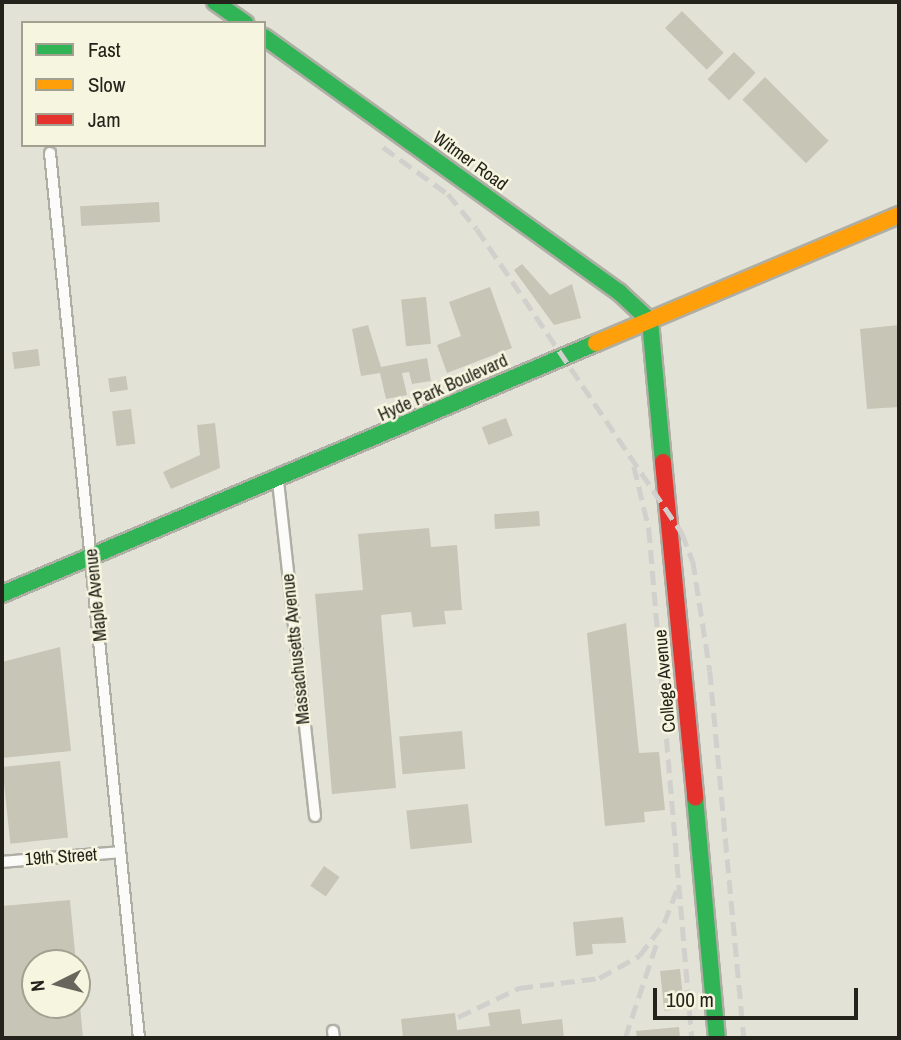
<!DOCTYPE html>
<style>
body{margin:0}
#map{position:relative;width:901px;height:1040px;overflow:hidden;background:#e3e2d6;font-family:"Archivo Narrow",sans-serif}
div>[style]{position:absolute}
.building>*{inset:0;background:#c6c5b6;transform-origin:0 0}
.roads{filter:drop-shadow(2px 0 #afaea5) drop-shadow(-2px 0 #afaea5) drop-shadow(0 2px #afaea5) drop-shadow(0 -2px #afaea5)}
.street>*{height:10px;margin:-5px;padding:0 5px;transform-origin:5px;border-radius:5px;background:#fbfbf9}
.fast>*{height:16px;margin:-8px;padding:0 8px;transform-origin:8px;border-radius:8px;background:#30b455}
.slow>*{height:16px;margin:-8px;padding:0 8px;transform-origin:8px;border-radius:8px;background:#ff9f0a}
.jam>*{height:16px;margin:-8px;padding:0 8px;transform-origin:8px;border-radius:8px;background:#e5322d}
.rail>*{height:4.5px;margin-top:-2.25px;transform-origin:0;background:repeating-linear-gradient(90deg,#d1d0cd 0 14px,transparent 0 21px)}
span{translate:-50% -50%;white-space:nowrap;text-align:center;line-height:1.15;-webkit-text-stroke:5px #f6f5df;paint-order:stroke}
.street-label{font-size:18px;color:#24231b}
.frame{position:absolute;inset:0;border:4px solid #24231b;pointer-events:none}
.legend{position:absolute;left:21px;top:21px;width:245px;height:126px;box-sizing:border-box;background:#f6f5df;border:2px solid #a2a191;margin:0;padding:9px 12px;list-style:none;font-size:21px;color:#24231b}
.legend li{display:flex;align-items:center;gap:14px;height:35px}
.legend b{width:35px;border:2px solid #a2a191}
.north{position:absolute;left:21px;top:949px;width:70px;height:70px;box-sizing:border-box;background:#f6f5df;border:2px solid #a2a191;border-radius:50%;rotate:264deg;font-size:19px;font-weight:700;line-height:28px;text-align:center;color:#24231b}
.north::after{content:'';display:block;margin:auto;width:24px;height:32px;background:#67665c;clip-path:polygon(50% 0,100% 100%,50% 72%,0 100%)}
.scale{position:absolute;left:653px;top:988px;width:205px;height:32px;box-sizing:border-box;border:4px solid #24231b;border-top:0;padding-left:9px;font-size:21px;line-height:24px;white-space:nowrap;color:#24231b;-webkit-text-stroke:5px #f6f5df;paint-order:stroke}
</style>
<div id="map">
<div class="building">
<div style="left:682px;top:11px;width:59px;height:24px;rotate:45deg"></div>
<div style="left:734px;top:52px;width:30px;height:38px;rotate:44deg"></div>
<div style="left:765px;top:77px;width:90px;height:32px;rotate:45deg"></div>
<div style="left:159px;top:202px;width:20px;height:79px;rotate:87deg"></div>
<div style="clip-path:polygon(522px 264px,550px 295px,572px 284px,581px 318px,554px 325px,514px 270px)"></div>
<div style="clip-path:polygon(490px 287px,512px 348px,447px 373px,437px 345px,461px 336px,449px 302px)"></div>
<div style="left:426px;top:297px;width:47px;height:25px;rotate:84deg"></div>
<div style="clip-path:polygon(368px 325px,381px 367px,427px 358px,431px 381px,412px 384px,409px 372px,402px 373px,407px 395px,386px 399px,380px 373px,361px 376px,352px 329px)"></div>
<div style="clip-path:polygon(899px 325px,899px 407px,867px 409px,860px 329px)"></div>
<div style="left:38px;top:349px;width:17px;height:26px;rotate:83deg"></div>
<div style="left:126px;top:376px;width:14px;height:18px;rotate:82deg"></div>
<div style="left:131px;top:409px;width:35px;height:19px;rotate:83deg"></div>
<div style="left:506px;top:418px;width:19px;height:26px;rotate:69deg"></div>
<div style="clip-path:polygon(215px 423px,220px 468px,171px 489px,163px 472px,200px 455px,197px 425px)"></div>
<div style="left:539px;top:511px;width:15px;height:45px;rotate:86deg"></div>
<div style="clip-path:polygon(429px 528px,431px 547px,457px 545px,462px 610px,444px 611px,446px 624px,413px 627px,411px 612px,381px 615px,396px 788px,332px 794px,315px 594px,363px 590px,358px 534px)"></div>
<div style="clip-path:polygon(626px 623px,639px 753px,659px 752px,665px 810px,644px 812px,645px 822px,605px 826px,587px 633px)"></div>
<div style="clip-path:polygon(60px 647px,71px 751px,2px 758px,2px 662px)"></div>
<div style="left:462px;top:731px;width:38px;height:63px;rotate:85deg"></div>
<div style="left:60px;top:761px;width:77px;height:58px;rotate:84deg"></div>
<div style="left:468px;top:804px;width:39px;height:62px;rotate:84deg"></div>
<div style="left:324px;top:866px;width:19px;height:24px;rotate:35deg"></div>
<div style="clip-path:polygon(70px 900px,76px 963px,35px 963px,35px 1005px,77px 1005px,79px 995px,83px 1038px,3px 1038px,2px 906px)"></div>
<div style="clip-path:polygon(623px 917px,626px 943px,592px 944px,593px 954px,576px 956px,573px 922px)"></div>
<div style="left:680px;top:969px;width:40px;height:20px;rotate:84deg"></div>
<div style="clip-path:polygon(520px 1009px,522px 1024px,562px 1019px,564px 1038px,403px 1038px,401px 1019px,455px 1013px,457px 1030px,490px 1026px,488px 1013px)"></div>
<div style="clip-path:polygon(679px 1027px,680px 1038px,637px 1038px,636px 1031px)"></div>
</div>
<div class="roads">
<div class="street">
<div style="left:50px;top:153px;width:889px;rotate:84.26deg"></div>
<div style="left:278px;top:481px;width:337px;rotate:83.7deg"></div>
<div style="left:2px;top:862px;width:118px;rotate:-4.8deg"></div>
<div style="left:333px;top:1031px;width:7px;rotate:82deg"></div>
</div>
<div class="fast">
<div style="left:215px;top:2px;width:37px;rotate:35deg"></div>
<div style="left:264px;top:37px;width:437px;rotate:35.7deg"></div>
<div style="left:619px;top:292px;width:42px;rotate:43.1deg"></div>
<div style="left:650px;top:321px;width:142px;rotate:84.7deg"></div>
<div style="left:2px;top:594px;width:645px;rotate:-22.91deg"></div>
<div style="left:695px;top:797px;width:242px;rotate:84.8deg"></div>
</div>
<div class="slow">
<div style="left:596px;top:343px;width:329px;rotate:-22.9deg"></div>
</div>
<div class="jam">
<div style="left:663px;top:462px;width:337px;rotate:84.5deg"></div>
</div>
</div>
<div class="rail">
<div style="left:383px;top:147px;width:80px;rotate:35.9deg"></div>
<div style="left:448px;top:194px;width:45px;rotate:50.4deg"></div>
<div style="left:477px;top:229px;width:367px;rotate:56deg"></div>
<div style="left:682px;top:533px;width:30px;rotate:69deg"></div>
<div style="left:693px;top:561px;width:111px;rotate:81.2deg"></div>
<div style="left:710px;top:671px;width:369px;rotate:84.7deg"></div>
<div style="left:634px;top:466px;width:65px;rotate:76.6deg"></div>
<div style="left:649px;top:529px;width:511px;rotate:85.17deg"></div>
<div style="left:458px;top:1017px;width:68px;rotate:-25.4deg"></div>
<div style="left:519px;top:988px;width:81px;rotate:-7.1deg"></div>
<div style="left:599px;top:978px;width:46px;rotate:-28.8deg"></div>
<div style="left:639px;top:956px;width:41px;rotate:-52.9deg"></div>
<div style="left:664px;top:923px;width:40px;rotate:-69deg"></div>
<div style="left:625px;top:1038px;width:104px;rotate:-71.6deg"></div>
</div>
<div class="street-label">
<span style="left:470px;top:161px;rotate:36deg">Witmer Road</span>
<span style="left:443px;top:388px;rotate:-24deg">Hyde Park Boulevard</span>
<span style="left:96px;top:595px;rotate:-96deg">Maple Avenue</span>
<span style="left:296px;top:649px;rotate:-96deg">Massachusetts Avenue</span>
<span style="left:665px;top:681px;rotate:-95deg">College Avenue</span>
<span style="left:61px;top:857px;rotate:-4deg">19th Street</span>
</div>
<div class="frame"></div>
<ul class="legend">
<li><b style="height:9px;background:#30b455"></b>Fast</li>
<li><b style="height:9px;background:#ff9f0a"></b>Slow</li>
<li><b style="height:9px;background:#e5322d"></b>Jam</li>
</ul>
<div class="north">N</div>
<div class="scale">100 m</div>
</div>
